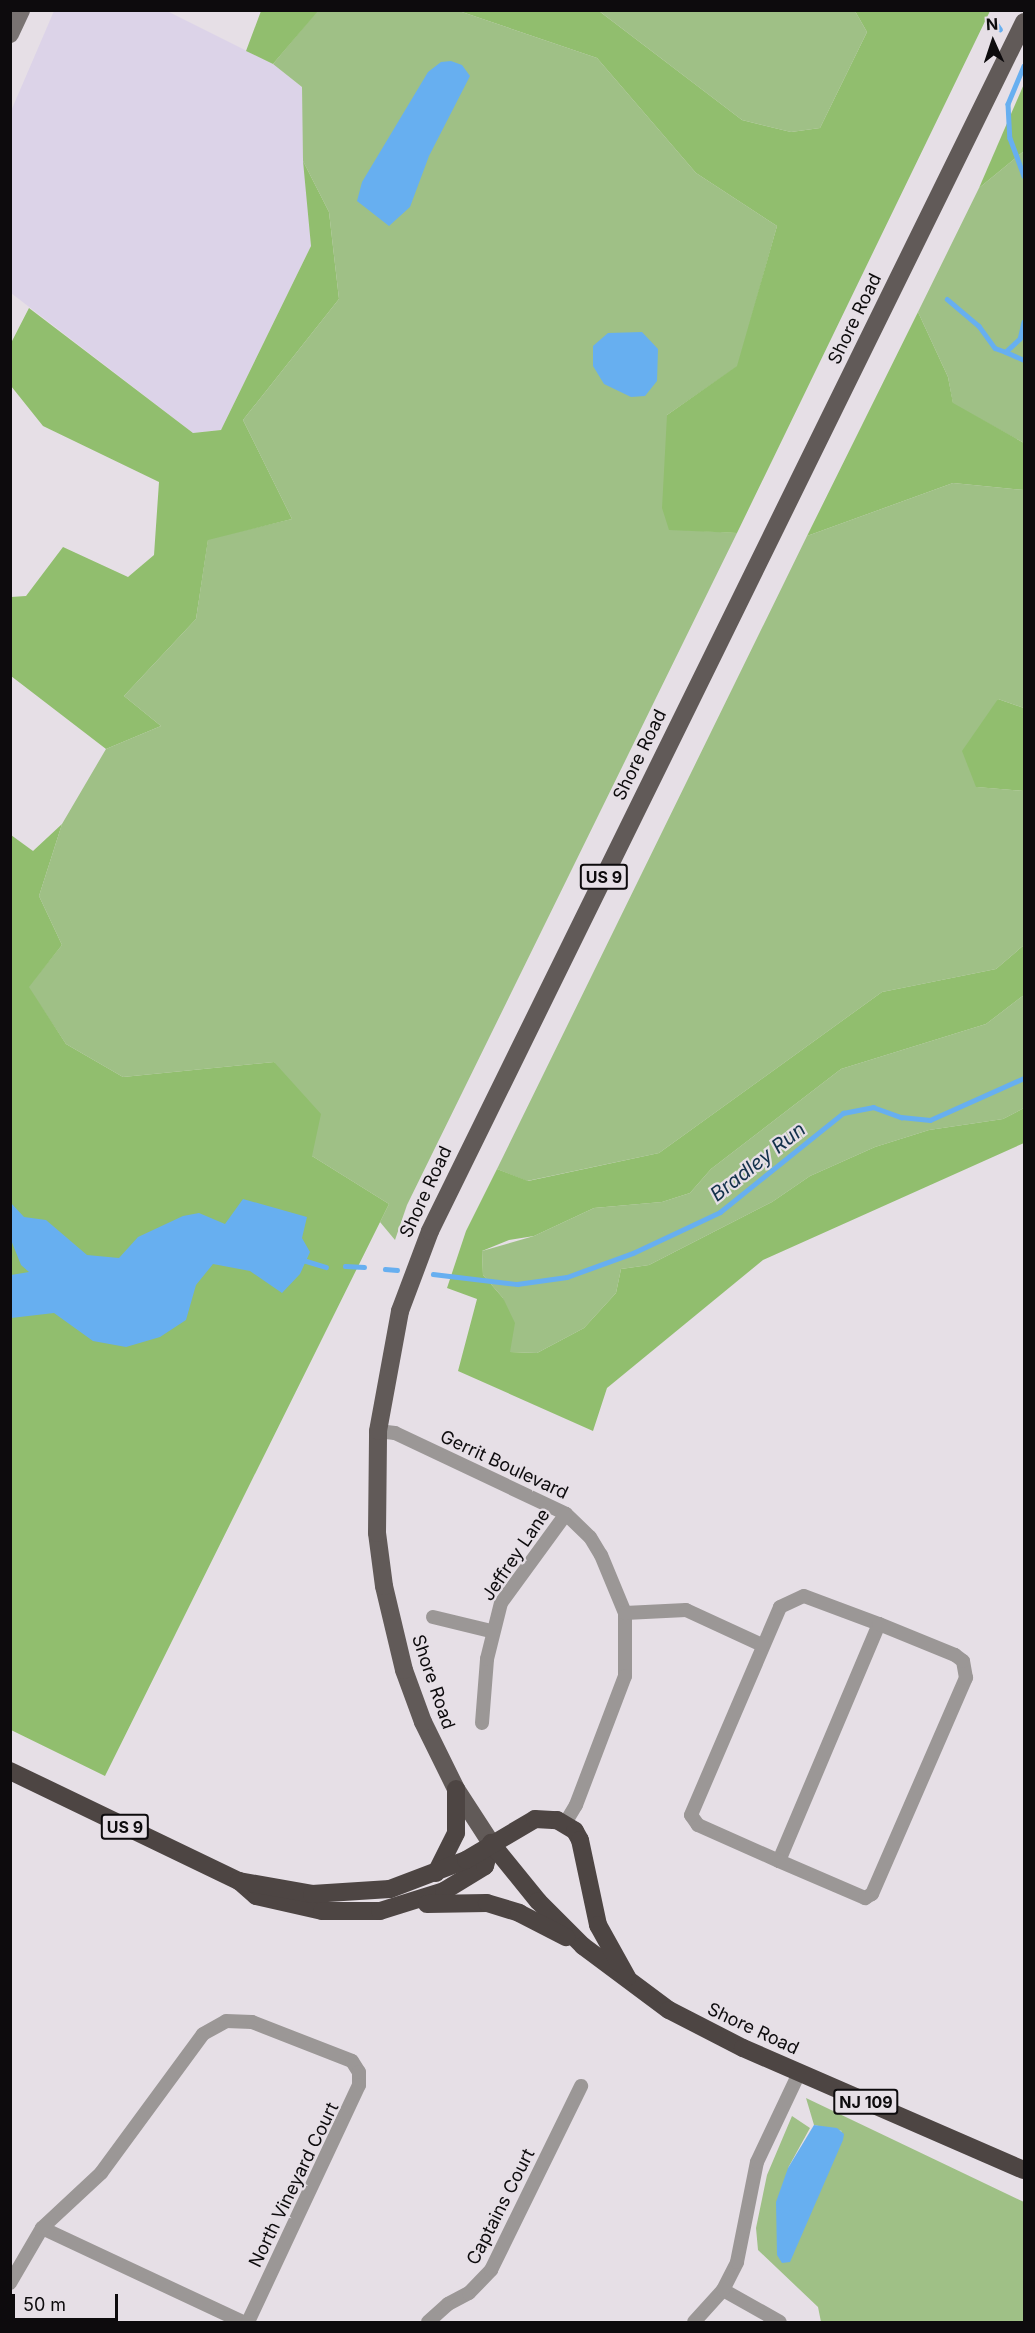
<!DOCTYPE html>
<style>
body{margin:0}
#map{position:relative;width:1035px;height:2333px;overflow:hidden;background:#e6dfe6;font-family:Inter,sans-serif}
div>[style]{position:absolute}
.industrial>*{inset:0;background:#dcd3e8}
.green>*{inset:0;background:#9fc086}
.forest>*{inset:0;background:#91be6e}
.water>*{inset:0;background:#67aff0}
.stream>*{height:4.5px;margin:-2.25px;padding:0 2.25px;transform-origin:2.25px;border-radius:2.25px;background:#67aff0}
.street>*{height:14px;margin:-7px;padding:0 7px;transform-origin:7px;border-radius:7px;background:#9b9796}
.secondary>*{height:18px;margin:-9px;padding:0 9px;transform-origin:9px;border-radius:9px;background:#797372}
.primary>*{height:18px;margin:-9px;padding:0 9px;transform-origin:9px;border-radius:9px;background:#615a58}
.highway>*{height:18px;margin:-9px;padding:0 9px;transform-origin:9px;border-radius:9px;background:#4d4543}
span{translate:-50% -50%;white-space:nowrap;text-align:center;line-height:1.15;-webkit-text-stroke:4.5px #e6dfe6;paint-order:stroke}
.shield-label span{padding:2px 4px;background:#e6dfe6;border:2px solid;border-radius:4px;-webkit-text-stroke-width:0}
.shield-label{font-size:16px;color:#0d0b0d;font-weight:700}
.street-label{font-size:18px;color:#0d0b0d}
.water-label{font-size:20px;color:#13314b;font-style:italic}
.frame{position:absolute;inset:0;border:12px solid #0d0b0d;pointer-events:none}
.north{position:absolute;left:963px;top:12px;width:60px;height:60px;-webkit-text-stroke:4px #e6dfe6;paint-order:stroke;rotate:357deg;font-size:16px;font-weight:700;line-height:24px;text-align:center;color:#0d0b0d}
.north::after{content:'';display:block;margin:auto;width:21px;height:27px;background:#0d0b0d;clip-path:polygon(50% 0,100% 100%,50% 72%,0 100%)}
.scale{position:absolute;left:12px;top:2294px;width:106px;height:27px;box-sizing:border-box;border:3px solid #0d0b0d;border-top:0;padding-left:8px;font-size:18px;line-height:21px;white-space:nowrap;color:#0d0b0d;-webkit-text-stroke:4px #e6dfe6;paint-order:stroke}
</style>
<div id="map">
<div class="industrial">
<div style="clip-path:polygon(54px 11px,167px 11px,273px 64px,302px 87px,311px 246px,221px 430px,193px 433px,11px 293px,11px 111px)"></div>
</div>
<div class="green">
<div style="clip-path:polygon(318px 10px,459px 11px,597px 58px,696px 173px,777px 226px,738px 366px,667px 415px,669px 529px,737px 533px,407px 1205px,395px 1240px,380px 1222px,389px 1204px,312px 1156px,274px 1062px,123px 1077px,66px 1044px,28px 987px,62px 945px,39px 896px,62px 824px,106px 749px,161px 726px,124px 696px,196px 619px,208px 539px,292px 519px,243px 420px,339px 299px,329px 212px,303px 161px,302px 87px,273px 64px)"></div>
<div style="clip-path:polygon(599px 11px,855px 11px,867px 32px,820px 128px,791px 132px,742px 120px)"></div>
<div style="clip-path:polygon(1024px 151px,1024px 443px,953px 404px,948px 377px,918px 312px,979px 188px)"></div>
<div style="clip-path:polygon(953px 483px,1024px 490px,1024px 708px,998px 699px,977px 787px,1024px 791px,1024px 945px,996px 969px,882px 992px,659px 1153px,527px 1181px,497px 1169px,807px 536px)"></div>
<div style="clip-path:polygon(1024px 995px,1024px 1108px,1003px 1119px,929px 1130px,875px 1147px,810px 1176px,772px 1202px,649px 1265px,621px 1269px,616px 1293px,584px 1328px,537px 1353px,509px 1352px,503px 1298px,483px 1275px,482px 1251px,534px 1236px,594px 1208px,662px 1202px,690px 1193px,711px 1169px,841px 1069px,986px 1024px)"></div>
<div style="clip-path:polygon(806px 2098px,1024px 2202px,1024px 2322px,821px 2322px,818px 2307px,758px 2250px,756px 2228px,767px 2175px,792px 2116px,810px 2128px,788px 2168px,842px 2131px,814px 2125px)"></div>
</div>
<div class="forest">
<div style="clip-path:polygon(261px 11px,261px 10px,318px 11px,273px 64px,246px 51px)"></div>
<div style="clip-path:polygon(459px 11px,599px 11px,742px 120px,791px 132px,820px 128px,867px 32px,855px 11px,990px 11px,737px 533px,669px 530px,662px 508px,667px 415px,737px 366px,777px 226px,696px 173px,597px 58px)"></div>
<div style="clip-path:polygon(1024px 84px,1024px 151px,979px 188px)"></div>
<div style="clip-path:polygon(303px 161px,329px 212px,339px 299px,243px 420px,292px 519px,208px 540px,196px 619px,124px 696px,161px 726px,106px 749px,11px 676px,11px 597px,26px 596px,63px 547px,128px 577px,154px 555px,159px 482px,43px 426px,11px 386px,11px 343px,29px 308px,193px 433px,221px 430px,311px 246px)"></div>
<div style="clip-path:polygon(918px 312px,948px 377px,953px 403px,1024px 443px,1024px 490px,953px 483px,807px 536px)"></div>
<div style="clip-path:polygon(998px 699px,1024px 708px,1024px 791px,976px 787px,962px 751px)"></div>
<div style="clip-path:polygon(62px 824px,39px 896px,62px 945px,29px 987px,66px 1044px,123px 1077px,274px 1062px,321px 1114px,312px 1156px,389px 1204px,105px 1776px,11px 1730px,11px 835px,33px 851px)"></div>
<div style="clip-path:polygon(1024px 945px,1024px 995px,986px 1024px,841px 1069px,711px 1169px,690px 1193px,662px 1202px,594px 1208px,534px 1236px,509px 1240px,482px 1251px,483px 1275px,503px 1298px,515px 1323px,510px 1352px,537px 1353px,584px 1328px,616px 1293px,621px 1269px,649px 1265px,772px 1202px,810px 1176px,875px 1147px,929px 1130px,1003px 1119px,1024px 1108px,1024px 1143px,763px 1260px,607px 1388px,593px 1431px,458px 1371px,477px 1299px,447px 1288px,466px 1231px,497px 1169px,528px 1181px,659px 1153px,882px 992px,996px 969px)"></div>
</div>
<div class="water">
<div style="clip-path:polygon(451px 61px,462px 65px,470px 76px,429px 156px,410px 207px,389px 226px,357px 201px,362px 182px,428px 72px,441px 62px)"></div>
<div style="clip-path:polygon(642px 332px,658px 349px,657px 381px,645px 396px,631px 397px,604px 384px,593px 366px,593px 346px,608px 333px)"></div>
<div style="clip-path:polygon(243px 1199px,307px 1217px,302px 1238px,310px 1252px,300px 1274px,282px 1293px,250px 1271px,213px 1264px,196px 1285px,186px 1320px,160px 1337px,126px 1347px,93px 1341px,54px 1313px,11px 1318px,11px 1275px,29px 1272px,21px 1265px,11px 1240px,11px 1203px,24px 1217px,46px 1220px,87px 1255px,119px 1258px,138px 1237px,183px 1216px,199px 1213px,225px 1224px)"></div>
<div style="clip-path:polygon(814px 2125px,837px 2128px,844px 2134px,843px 2140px,790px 2262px,782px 2263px,777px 2255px,776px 2202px,788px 2168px)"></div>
</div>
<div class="stream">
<div style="left:994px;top:20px;width:11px;rotate:56deg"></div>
<div style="left:1024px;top:66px;width:41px;rotate:112.8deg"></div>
<div style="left:1008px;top:104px;width:34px;rotate:87deg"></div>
<div style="left:1010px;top:138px;width:40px;rotate:69.8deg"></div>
<div style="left:947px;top:299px;width:42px;rotate:40.2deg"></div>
<div style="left:979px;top:326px;width:27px;rotate:54deg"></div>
<div style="left:995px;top:348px;width:12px;rotate:20deg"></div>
<div style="left:1024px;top:322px;width:17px;rotate:103deg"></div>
<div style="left:1020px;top:339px;width:19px;rotate:137deg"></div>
<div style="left:1006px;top:352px;width:20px;rotate:24deg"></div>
<div style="left:303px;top:1260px;width:24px;rotate:17deg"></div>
<div style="left:345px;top:1266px;width:19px;rotate:3deg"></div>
<div style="left:385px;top:1269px;width:12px;rotate:5deg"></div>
<div style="left:433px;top:1274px;width:85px;rotate:6.8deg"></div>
<div style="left:517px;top:1284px;width:50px;rotate:-8deg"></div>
<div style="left:567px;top:1277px;width:70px;rotate:-20deg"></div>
<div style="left:633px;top:1253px;width:96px;rotate:-25.2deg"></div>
<div style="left:720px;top:1212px;width:158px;rotate:-38.8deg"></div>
<div style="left:843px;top:1113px;width:31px;rotate:-11deg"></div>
<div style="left:873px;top:1107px;width:30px;rotate:20deg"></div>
<div style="left:901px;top:1117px;width:29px;rotate:6deg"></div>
<div style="left:930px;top:1120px;width:103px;rotate:-24.1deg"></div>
</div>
<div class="street">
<div style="left:378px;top:1431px;width:17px;rotate:7deg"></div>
<div style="left:395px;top:1433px;width:189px;rotate:25.3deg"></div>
<div style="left:566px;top:1514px;width:33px;rotate:44deg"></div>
<div style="left:590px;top:1537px;width:21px;rotate:59deg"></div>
<div style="left:601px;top:1555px;width:63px;rotate:67.5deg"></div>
<div style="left:625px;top:1613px;width:63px;rotate:90deg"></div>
<div style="left:625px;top:1676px;width:138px;rotate:110.8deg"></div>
<div style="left:576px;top:1805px;width:21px;rotate:121deg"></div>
<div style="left:804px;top:1596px;width:80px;rotate:20.5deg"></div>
<div style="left:879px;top:1624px;width:257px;rotate:112.9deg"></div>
<div style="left:779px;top:1861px;width:89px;rotate:-156deg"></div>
<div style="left:698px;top:1825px;width:12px;rotate:-125deg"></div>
<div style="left:691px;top:1815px;width:226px;rotate:-66.8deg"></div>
<div style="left:780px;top:1607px;width:26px;rotate:-25deg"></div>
<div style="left:625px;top:1613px;width:61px;rotate:-2.8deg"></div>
<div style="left:686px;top:1610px;width:84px;rotate:24.7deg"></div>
<div style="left:433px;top:1617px;width:60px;rotate:13.6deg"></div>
<div style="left:482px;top:1723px;width:64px;rotate:-85.5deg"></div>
<div style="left:487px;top:1659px;width:58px;rotate:-76deg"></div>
<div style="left:501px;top:1603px;width:110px;rotate:-53.9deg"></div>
<div style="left:779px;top:1861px;width:94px;rotate:23.3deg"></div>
<div style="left:865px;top:1898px;width:8px;rotate:-30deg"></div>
<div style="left:872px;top:1894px;width:236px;rotate:-66.5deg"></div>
<div style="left:966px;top:1678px;width:17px;rotate:-100deg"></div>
<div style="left:963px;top:1661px;width:10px;rotate:-143deg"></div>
<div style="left:955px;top:1655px;width:82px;rotate:-157.8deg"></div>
<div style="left:42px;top:2228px;width:222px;rotate:25.1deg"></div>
<div style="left:10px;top:2283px;width:64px;rotate:-59.8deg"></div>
<div style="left:42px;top:2228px;width:81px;rotate:-43deg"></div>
<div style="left:101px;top:2173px;width:172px;rotate:-53.7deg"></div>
<div style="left:203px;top:2034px;width:26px;rotate:-29deg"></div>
<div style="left:226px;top:2021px;width:26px;rotate:2deg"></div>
<div style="left:252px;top:2022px;width:107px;rotate:21.3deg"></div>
<div style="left:352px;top:2061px;width:13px;rotate:58deg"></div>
<div style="left:359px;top:2072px;width:13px;rotate:90deg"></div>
<div style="left:359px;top:2085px;width:262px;rotate:115.1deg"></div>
<div style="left:723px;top:2290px;width:65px;rotate:29.3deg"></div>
<div style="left:428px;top:2322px;width:27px;rotate:-42deg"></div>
<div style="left:448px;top:2304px;width:24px;rotate:-28deg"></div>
<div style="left:469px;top:2293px;width:32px;rotate:-46deg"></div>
<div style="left:491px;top:2270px;width:205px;rotate:-63.9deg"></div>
<div style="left:694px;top:2322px;width:43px;rotate:-47.8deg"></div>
<div style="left:723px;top:2290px;width:31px;rotate:-63deg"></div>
<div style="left:737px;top:2262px;width:102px;rotate:-78.7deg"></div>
<div style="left:757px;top:2162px;width:98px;rotate:-64.7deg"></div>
</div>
<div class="secondary">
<div style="left:10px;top:34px;width:26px;rotate:-65deg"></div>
</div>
<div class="primary">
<div style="left:491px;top:1843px;width:64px;rotate:-122.9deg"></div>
<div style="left:456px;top:1789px;width:75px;rotate:-116.2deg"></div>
<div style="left:423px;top:1722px;width:55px;rotate:-110.1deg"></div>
<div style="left:404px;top:1670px;width:86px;rotate:-103.4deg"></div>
<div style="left:384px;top:1586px;width:53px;rotate:-97.5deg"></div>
<div style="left:377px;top:1533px;width:102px;rotate:-89.4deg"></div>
<div style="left:378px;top:1431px;width:122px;rotate:-79.6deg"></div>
<div style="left:400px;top:1311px;width:85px;rotate:-69.4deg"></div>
<div style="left:430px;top:1231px;width:1347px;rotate:-63.83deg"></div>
</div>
<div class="highway">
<div style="left:10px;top:1771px;width:254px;rotate:25.7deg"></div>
<div style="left:239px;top:1881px;width:23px;rotate:41deg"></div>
<div style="left:256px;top:1896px;width:68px;rotate:12.8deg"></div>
<div style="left:322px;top:1911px;width:58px"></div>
<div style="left:380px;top:1911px;width:67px;rotate:-17.4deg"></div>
<div style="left:444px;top:1891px;width:48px;rotate:-31.4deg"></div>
<div style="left:485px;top:1866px;width:24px;rotate:-75deg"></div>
<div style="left:491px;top:1843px;width:75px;rotate:51deg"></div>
<div style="left:538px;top:1901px;width:64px;rotate:45deg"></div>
<div style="left:583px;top:1946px;width:107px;rotate:36.7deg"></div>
<div style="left:669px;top:2010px;width:83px;rotate:27.2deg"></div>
<div style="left:743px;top:2048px;width:306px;rotate:23.5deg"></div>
<div style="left:436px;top:1873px;width:45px;rotate:-63.4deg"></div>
<div style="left:456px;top:1833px;width:44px;rotate:-90deg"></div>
<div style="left:239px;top:1881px;width:74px;rotate:10.1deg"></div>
<div style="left:312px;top:1894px;width:78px;rotate:-3.7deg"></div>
<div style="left:390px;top:1889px;width:81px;rotate:-20.9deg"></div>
<div style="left:466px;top:1860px;width:80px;rotate:-30.7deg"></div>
<div style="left:535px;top:1819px;width:22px;rotate:3deg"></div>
<div style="left:557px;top:1820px;width:21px;rotate:31deg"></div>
<div style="left:575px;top:1831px;width:10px;rotate:61deg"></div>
<div style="left:580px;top:1840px;width:87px;rotate:78deg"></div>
<div style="left:598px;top:1925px;width:60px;rotate:60.9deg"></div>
<div style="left:427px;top:1904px;width:60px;rotate:-1deg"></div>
<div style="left:487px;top:1903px;width:34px;rotate:17deg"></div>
<div style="left:519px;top:1913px;width:53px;rotate:27.1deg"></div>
</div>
<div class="shield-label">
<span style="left:604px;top:877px">US 9</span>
<span style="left:125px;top:1827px">US 9</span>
<span style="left:866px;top:2102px">NJ 109</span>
</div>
<div class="street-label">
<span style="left:855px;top:319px;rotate:-64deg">Shore Road</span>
<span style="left:640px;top:755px;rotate:-64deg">Shore Road</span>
<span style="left:426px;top:1192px;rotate:-65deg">Shore Road</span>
<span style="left:504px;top:1465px;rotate:25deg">Gerrit Boulevard</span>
<span style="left:516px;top:1555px;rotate:-56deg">Jeffrey Lane</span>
<span style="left:433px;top:1682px;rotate:71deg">Shore Road</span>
<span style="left:753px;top:2029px;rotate:25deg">Shore Road</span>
<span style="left:294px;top:2185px;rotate:-64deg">North Vineyard Court</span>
<span style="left:501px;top:2207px;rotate:-63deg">Captains Court</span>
</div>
<div class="water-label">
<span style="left:758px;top:1162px;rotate:-38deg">Bradley Run</span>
</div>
<div class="frame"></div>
<div class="north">N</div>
<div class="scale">50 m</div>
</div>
